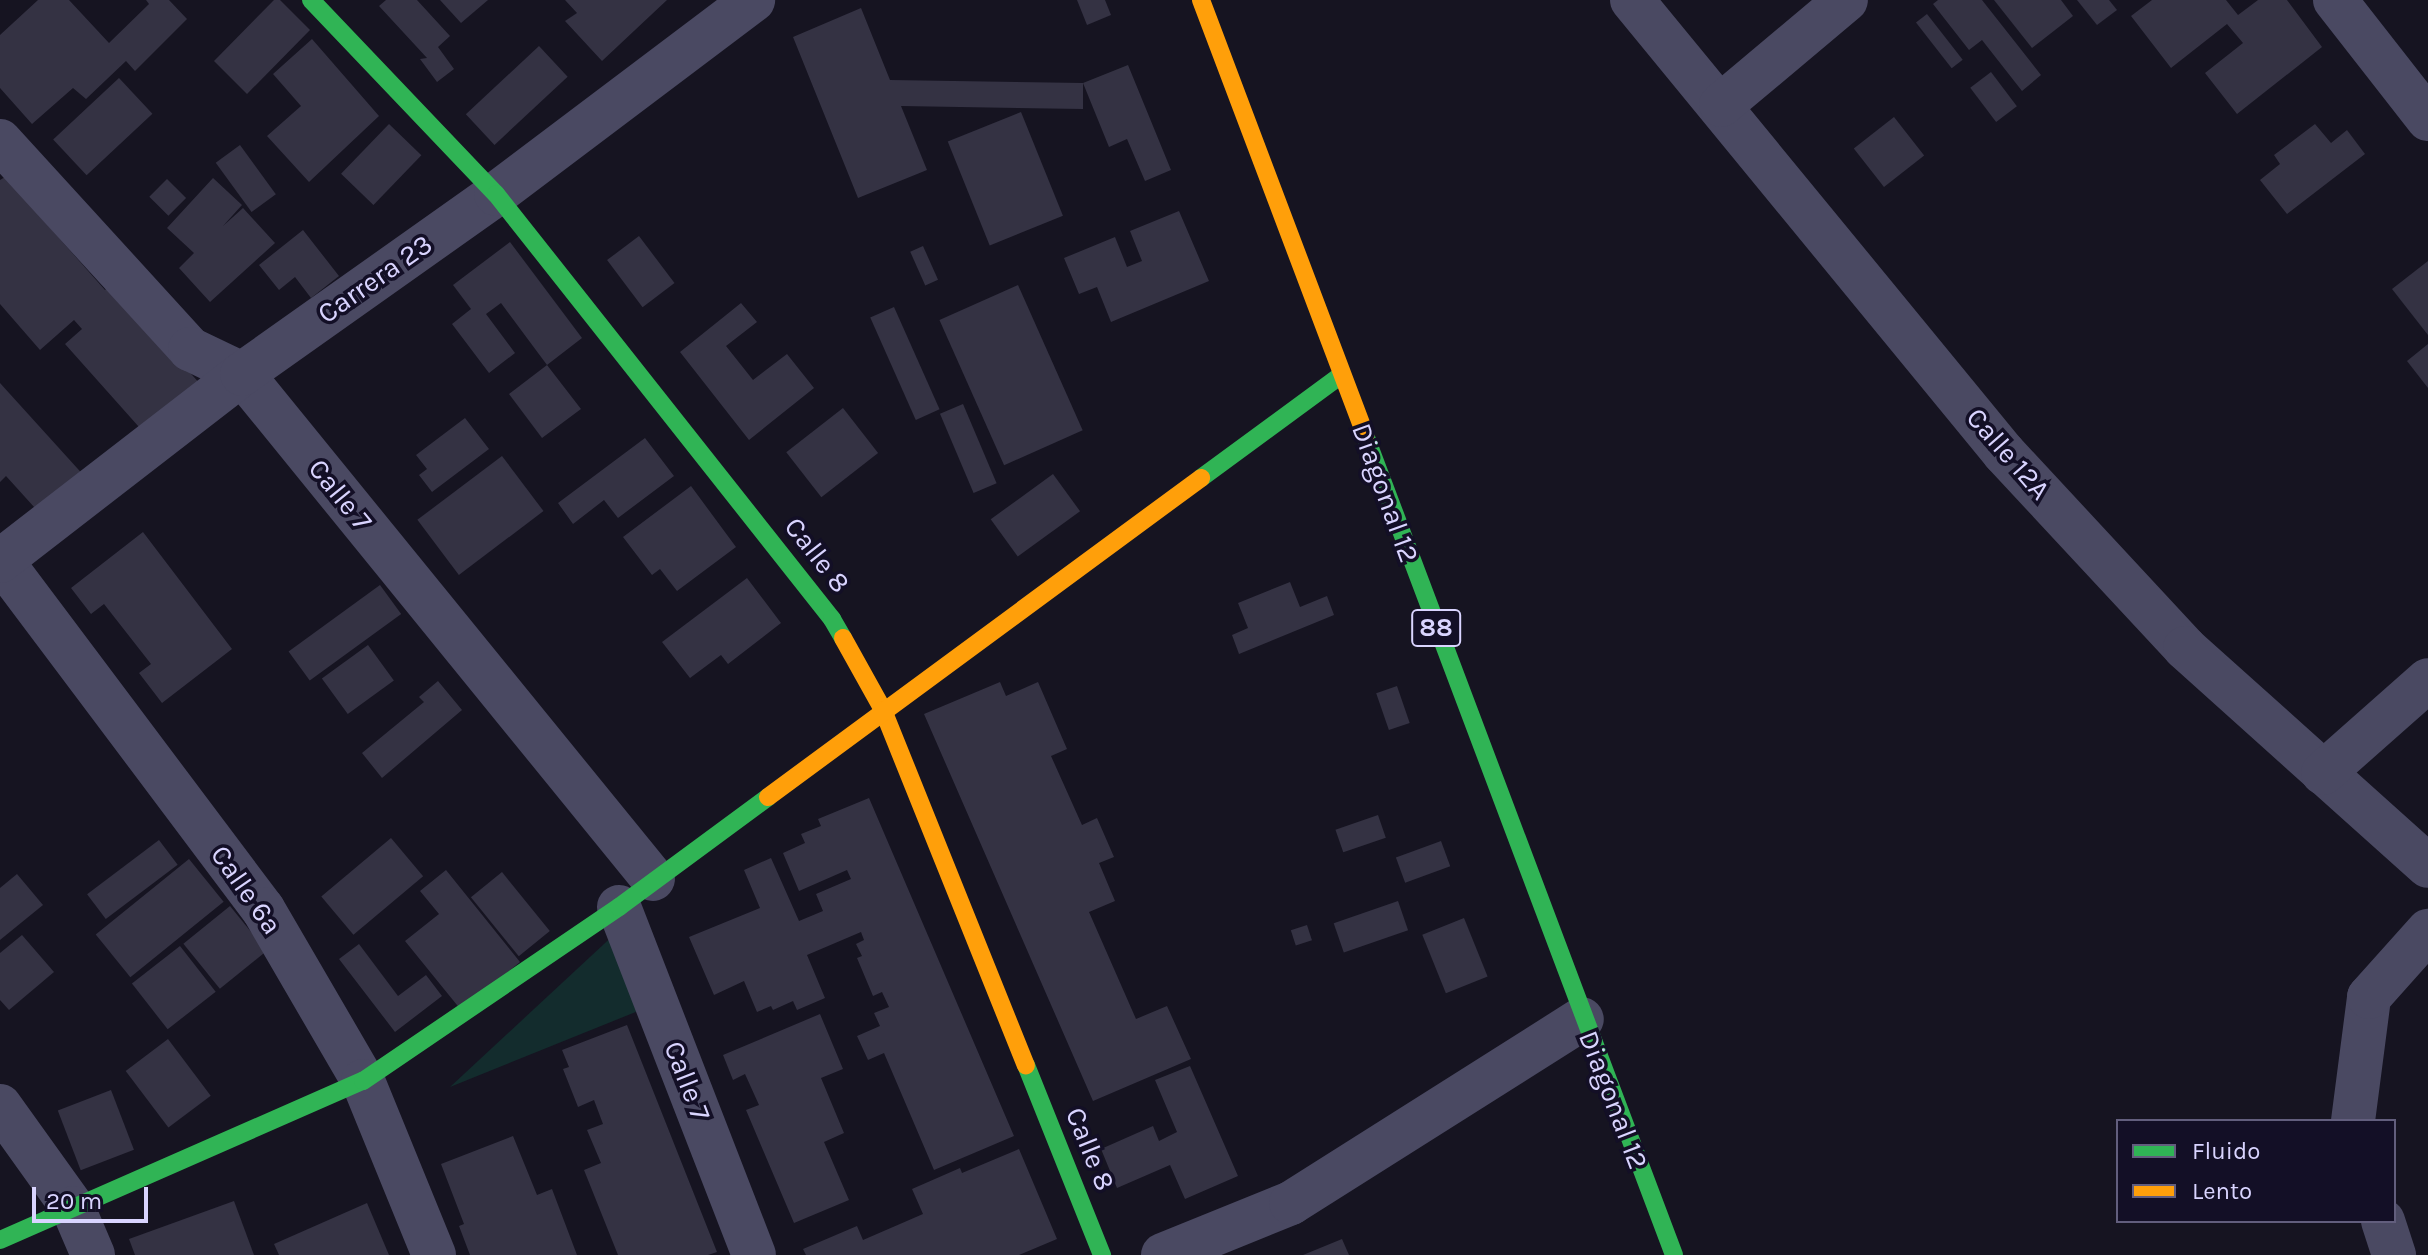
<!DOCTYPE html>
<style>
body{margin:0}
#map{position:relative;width:2428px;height:1255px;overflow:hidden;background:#161421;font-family:Karla,sans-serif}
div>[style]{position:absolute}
.green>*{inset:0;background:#132c2d}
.building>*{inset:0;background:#343243;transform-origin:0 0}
.street>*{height:44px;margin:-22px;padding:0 22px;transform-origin:22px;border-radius:22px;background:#4a4962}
.fast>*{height:18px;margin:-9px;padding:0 9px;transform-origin:9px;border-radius:9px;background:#30b455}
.slow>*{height:18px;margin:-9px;padding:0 9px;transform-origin:9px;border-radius:9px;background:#ff9f0a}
span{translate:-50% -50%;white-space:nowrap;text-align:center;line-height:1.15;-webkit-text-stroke:7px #130f26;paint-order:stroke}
.shield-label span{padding:2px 6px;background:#130f26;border:2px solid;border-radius:6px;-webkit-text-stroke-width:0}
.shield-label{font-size:26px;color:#d9d4ff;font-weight:700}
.street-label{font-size:28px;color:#d9d4ff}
.legend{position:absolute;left:2116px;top:1119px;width:280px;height:104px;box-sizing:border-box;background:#130f26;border:2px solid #625e7d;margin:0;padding:10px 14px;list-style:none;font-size:24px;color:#d9d4ff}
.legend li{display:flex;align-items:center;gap:16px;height:40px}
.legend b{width:40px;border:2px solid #625e7d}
.scale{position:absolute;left:32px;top:1187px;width:116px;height:36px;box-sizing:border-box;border:4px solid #d9d4ff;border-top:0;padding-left:10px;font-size:24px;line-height:28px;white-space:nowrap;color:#d9d4ff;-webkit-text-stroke:6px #130f26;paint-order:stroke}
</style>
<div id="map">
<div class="green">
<div style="clip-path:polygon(618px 931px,648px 1007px,450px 1087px)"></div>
</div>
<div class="building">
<div style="clip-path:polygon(38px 0,69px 0,109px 43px,149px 4px,146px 0,169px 0,187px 19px,135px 71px,126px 61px,86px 99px,73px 88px,32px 124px,0 88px,0 35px)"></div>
<div style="clip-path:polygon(274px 0,280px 0,310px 30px,247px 94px,214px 61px)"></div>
<div style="clip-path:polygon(386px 0,417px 0,450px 36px,438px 47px,454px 69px,437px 82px,420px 59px,427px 58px,379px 6px)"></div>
<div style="clip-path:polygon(440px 0,488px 0,461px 23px)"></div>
<div style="clip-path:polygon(565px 0,667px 0,602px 61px,565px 21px,577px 13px)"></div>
<div style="clip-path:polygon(1077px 0,1105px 0,1111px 15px,1087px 25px)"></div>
<div style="clip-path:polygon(1938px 0,1982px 0,2041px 75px,2022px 91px,1982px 40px,1969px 50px,1933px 4px)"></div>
<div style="clip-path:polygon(1994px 0,2061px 0,2073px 16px,2032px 48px)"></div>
<div style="clip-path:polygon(2077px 0,2109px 0,2117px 10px,2097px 25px)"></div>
<div style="clip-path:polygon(2152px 0,2226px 0,2238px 15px,2258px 0,2287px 0,2322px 47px,2237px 114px,2205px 73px,2243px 43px,2227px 24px,2171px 68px,2131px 16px)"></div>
<div style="clip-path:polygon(861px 8px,890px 80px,1083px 83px,1083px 109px,901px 106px,927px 170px,858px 198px,793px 37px)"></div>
<div style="left:1927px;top:14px;width:58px;height:14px;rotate:52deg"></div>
<div style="clip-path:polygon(312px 39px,379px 116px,309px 182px,267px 136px,301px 106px,273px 74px)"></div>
<div style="left:539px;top:46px;width:42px;height:100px;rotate:47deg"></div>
<div style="clip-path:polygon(1128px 65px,1171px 170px,1145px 181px,1127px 139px,1109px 147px,1083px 83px)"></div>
<div style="left:1991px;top:72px;width:43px;height:26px;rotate:53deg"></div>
<div style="left:119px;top:78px;width:49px;height:90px;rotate:47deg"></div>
<div style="left:1021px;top:112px;width:112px;height:79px;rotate:68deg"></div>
<div style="left:1894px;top:117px;width:49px;height:51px;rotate:52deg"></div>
<div style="left:389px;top:124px;width:45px;height:69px;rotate:44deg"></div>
<div style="clip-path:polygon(2315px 124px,2331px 143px,2347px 130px,2365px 154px,2287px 214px,2260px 180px,2280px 164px,2274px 155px)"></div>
<div style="left:240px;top:145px;width:61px;height:30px;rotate:54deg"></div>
<div style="clip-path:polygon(5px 177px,105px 290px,111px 285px,202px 386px,147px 436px,65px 344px,82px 329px,74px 320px,40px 350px,0 304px,0 180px)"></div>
<div style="clip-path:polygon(213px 178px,242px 205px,223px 226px,243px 208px,275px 243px,210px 302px,179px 268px,194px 253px,167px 228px)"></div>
<div style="left:167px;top:179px;width:27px;height:25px;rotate:45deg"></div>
<div style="clip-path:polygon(1179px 211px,1209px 281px,1111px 322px,1097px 287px,1079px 294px,1064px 258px,1115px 237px,1127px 267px,1142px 261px,1130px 231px)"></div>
<div style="clip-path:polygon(303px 230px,339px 276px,311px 298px,295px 277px,279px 290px,259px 265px)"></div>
<div style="left:639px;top:236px;width:59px;height:40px;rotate:53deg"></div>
<div style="clip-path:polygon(510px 242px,582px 338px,547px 365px,581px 409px,542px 438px,509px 394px,547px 365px,501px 303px,486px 314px,515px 353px,489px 373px,452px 324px,471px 309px,453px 285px)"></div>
<div style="left:923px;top:246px;width:37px;height:14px;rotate:66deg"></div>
<div style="clip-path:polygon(2428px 261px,2428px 335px,2392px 289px)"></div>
<div style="left:1018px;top:285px;width:159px;height:86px;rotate:66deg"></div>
<div style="clip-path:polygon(741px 303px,757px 322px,726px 346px,753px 380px,787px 354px,814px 388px,749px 440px,680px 352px)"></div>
<div style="left:894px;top:307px;width:112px;height:26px;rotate:66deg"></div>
<div style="clip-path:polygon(2428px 344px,2428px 388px,2407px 361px)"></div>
<div style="clip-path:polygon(0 383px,87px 479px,44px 518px,6px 476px,0 482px)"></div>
<div style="left:963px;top:404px;width:86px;height:25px;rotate:67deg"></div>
<div style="left:843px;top:408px;width:57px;height:72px;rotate:52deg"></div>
<div style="clip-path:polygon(465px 418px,489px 449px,432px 492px,419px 475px,427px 469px,416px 455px)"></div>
<div style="clip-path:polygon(645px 438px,674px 476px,618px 518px,604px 500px,573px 524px,558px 503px)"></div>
<div style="left:502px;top:456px;width:69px;height:106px;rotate:53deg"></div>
<div style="left:1053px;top:474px;width:46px;height:77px;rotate:54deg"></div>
<div style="clip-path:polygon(691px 486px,736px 547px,677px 591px,660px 569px,652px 575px,623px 537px)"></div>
<div style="clip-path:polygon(143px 532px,232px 649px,162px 703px,139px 673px,151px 664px,104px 604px,91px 614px,71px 588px)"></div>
<div style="clip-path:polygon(747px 578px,781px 623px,728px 664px,721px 655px,690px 678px,662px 642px)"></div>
<div style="clip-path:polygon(1290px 582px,1300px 607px,1327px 596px,1334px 615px,1239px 654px,1232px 635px,1248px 628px,1238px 603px)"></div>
<div style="left:380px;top:585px;width:36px;height:113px;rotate:54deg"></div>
<div style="left:368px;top:645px;width:44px;height:57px;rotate:54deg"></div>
<div style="clip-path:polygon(438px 681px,462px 710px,382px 778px,362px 753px,424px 702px,419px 697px)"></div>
<div style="clip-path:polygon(1000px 682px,1006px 696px,1038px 682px,1067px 749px,1051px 756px,1082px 825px,1097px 818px,1114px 857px,1099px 863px,1115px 901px,1089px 912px,1136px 1019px,1167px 1006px,1191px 1059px,1093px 1101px,924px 714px)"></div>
<div style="left:1397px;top:686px;width:39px;height:22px;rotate:71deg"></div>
<div style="clip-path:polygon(869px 798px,1014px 1136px,934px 1170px,884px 1053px,868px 1060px,857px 1036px,880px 1026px,874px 1013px,889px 1007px,882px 992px,873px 996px,857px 958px,862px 956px,856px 944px,864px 940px,861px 932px,807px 955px,825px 998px,797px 1010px,793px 1001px,773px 1010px,771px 1006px,757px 1012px,744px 981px,714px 995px,689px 937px,760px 908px,744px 870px,771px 858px,799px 921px,823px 911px,816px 894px,851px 879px,847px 870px,799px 891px,783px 853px,805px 843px,801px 834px,821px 826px,818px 819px)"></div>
<div style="left:1378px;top:815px;width:24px;height:45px;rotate:71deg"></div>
<div style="left:391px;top:838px;width:50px;height:91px;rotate:50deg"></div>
<div style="left:159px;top:840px;width:31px;height:90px;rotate:53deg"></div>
<div style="left:1441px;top:841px;width:27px;height:48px;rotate:70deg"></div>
<div style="left:189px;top:859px;width:55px;height:120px;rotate:51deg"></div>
<div style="clip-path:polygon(446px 870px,520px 962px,461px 1010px,405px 941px,439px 914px,420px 891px)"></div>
<div style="left:502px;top:872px;width:76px;height:40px;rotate:51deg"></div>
<div style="clip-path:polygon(17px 874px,43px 905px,0 940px,0 888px)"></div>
<div style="left:1398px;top:901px;width:31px;height:68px;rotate:71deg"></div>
<div style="left:230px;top:906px;width:58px;height:60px;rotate:51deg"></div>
<div style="left:1464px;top:918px;width:63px;height:45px;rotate:68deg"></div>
<div style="left:1307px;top:925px;width:16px;height:17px;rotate:72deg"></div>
<div style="clip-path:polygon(22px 935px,54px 972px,9px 1010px,0 1000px,0 953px)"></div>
<div style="clip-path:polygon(359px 944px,398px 996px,426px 975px,442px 996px,395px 1032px,339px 959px)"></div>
<div style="left:180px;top:946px;width:58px;height:61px;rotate:52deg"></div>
<div style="clip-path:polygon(820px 1014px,843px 1069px,821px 1078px,844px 1133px,824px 1142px,849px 1200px,794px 1223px,746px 1110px,759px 1105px,745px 1074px,733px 1080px,723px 1055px)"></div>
<div style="clip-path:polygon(627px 1025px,717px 1252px,708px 1255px,618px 1255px,584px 1170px,601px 1163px,587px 1130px,603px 1124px,594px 1100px,578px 1107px,563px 1069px,569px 1067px,562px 1050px)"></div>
<div style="left:168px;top:1039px;width:71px;height:53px;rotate:53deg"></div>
<div style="clip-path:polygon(1190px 1066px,1238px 1176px,1185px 1199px,1170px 1165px,1117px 1188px,1101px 1149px,1153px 1126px,1159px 1141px,1177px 1132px,1155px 1080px)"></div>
<div style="left:111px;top:1090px;width:64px;height:57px;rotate:69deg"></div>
<div style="clip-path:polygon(513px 1136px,537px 1195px,552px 1189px,577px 1255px,470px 1255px,459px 1226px,464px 1224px,441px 1164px)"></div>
<div style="clip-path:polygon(1019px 1149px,1057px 1239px,1019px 1255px,806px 1255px,803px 1249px,857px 1226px,863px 1240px,923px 1214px,912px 1189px,960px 1168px,962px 1173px)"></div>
<div style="clip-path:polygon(234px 1201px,254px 1255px,135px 1255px,129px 1239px)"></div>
<div style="clip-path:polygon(367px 1203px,389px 1255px,279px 1255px,274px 1244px)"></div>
<div style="clip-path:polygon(1342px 1239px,1349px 1255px,1303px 1255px)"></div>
</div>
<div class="street">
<div style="left:1632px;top:0;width:586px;rotate:50.61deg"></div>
<div style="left:2004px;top:453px;width:266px;rotate:47.1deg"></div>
<div style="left:2185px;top:648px;width:326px;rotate:41.9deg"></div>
<div style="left:2335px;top:0;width:151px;rotate:52deg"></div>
<div style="left:1721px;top:105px;width:163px;rotate:-40deg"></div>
<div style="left:0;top:141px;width:282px;rotate:47.6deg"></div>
<div style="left:190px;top:349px;width:58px;rotate:25.7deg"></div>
<div style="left:242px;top:374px;width:651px;rotate:50.86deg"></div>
<div style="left:0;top:559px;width:438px;rotate:53.1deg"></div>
<div style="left:263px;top:909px;width:199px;rotate:59.8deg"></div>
<div style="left:363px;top:1081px;width:188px;rotate:67.8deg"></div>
<div style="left:0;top:561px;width:306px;rotate:-37.7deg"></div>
<div style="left:242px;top:374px;width:311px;rotate:-35.3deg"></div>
<div style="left:496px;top:194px;width:322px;rotate:-37deg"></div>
<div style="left:2323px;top:773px;width:140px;rotate:-41.5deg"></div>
<div style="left:619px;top:907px;width:373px;rotate:68.8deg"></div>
<div style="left:0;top:1106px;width:125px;rotate:54.4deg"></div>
<div style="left:73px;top:1208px;width:51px;rotate:66.9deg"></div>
<div style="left:2353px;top:1121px;width:125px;rotate:-82.6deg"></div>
<div style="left:2369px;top:997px;width:89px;rotate:-48.2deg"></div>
<div style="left:2383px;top:1221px;width:36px;rotate:72deg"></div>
<div style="left:1163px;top:1255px;width:138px;rotate:-22.1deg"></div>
<div style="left:1291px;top:1203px;width:344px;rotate:-32.3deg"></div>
</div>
<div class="fast">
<div style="left:311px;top:0;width:268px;rotate:46.4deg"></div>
<div style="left:496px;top:194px;width:542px;rotate:51.67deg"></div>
<div style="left:832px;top:619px;width:22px;rotate:60deg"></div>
<div style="left:1365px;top:435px;width:876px;rotate:69.35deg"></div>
<div style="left:1201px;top:478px;width:174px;rotate:-36.3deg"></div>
<div style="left:1026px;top:1065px;width:205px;rotate:68.2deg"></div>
<div style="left:0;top:1240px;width:396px;rotate:-23.7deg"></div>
<div style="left:363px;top:1081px;width:310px;rotate:-34.2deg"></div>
<div style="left:619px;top:907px;width:185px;rotate:-36.4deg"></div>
</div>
<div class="slow">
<div style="left:1201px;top:0;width:465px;rotate:69.3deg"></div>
<div style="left:843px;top:638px;width:82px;rotate:60.9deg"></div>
<div style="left:883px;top:710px;width:383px;rotate:68.1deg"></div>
<div style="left:768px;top:797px;width:538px;rotate:-36.38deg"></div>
</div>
<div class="shield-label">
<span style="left:1436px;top:628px">88</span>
</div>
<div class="street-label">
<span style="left:375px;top:279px;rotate:-35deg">Carrera 23</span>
<span style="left:2008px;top:454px;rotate:49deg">Calle 12A</span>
<span style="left:1385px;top:493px;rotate:70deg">Diagonal 12</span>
<span style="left:340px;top:495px;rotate:51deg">Calle 7</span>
<span style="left:817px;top:555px;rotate:52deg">Calle 8</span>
<span style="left:246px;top:890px;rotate:55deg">Calle 6a</span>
<span style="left:687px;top:1081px;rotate:69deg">Calle 7</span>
<span style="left:1613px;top:1100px;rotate:69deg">Diagonal 12</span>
<span style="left:1090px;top:1149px;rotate:68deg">Calle 8</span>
</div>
<ul class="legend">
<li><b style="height:10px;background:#30b455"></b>Fluido</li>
<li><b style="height:10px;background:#ff9f0a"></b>Lento</li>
</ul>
<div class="scale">20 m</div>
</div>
